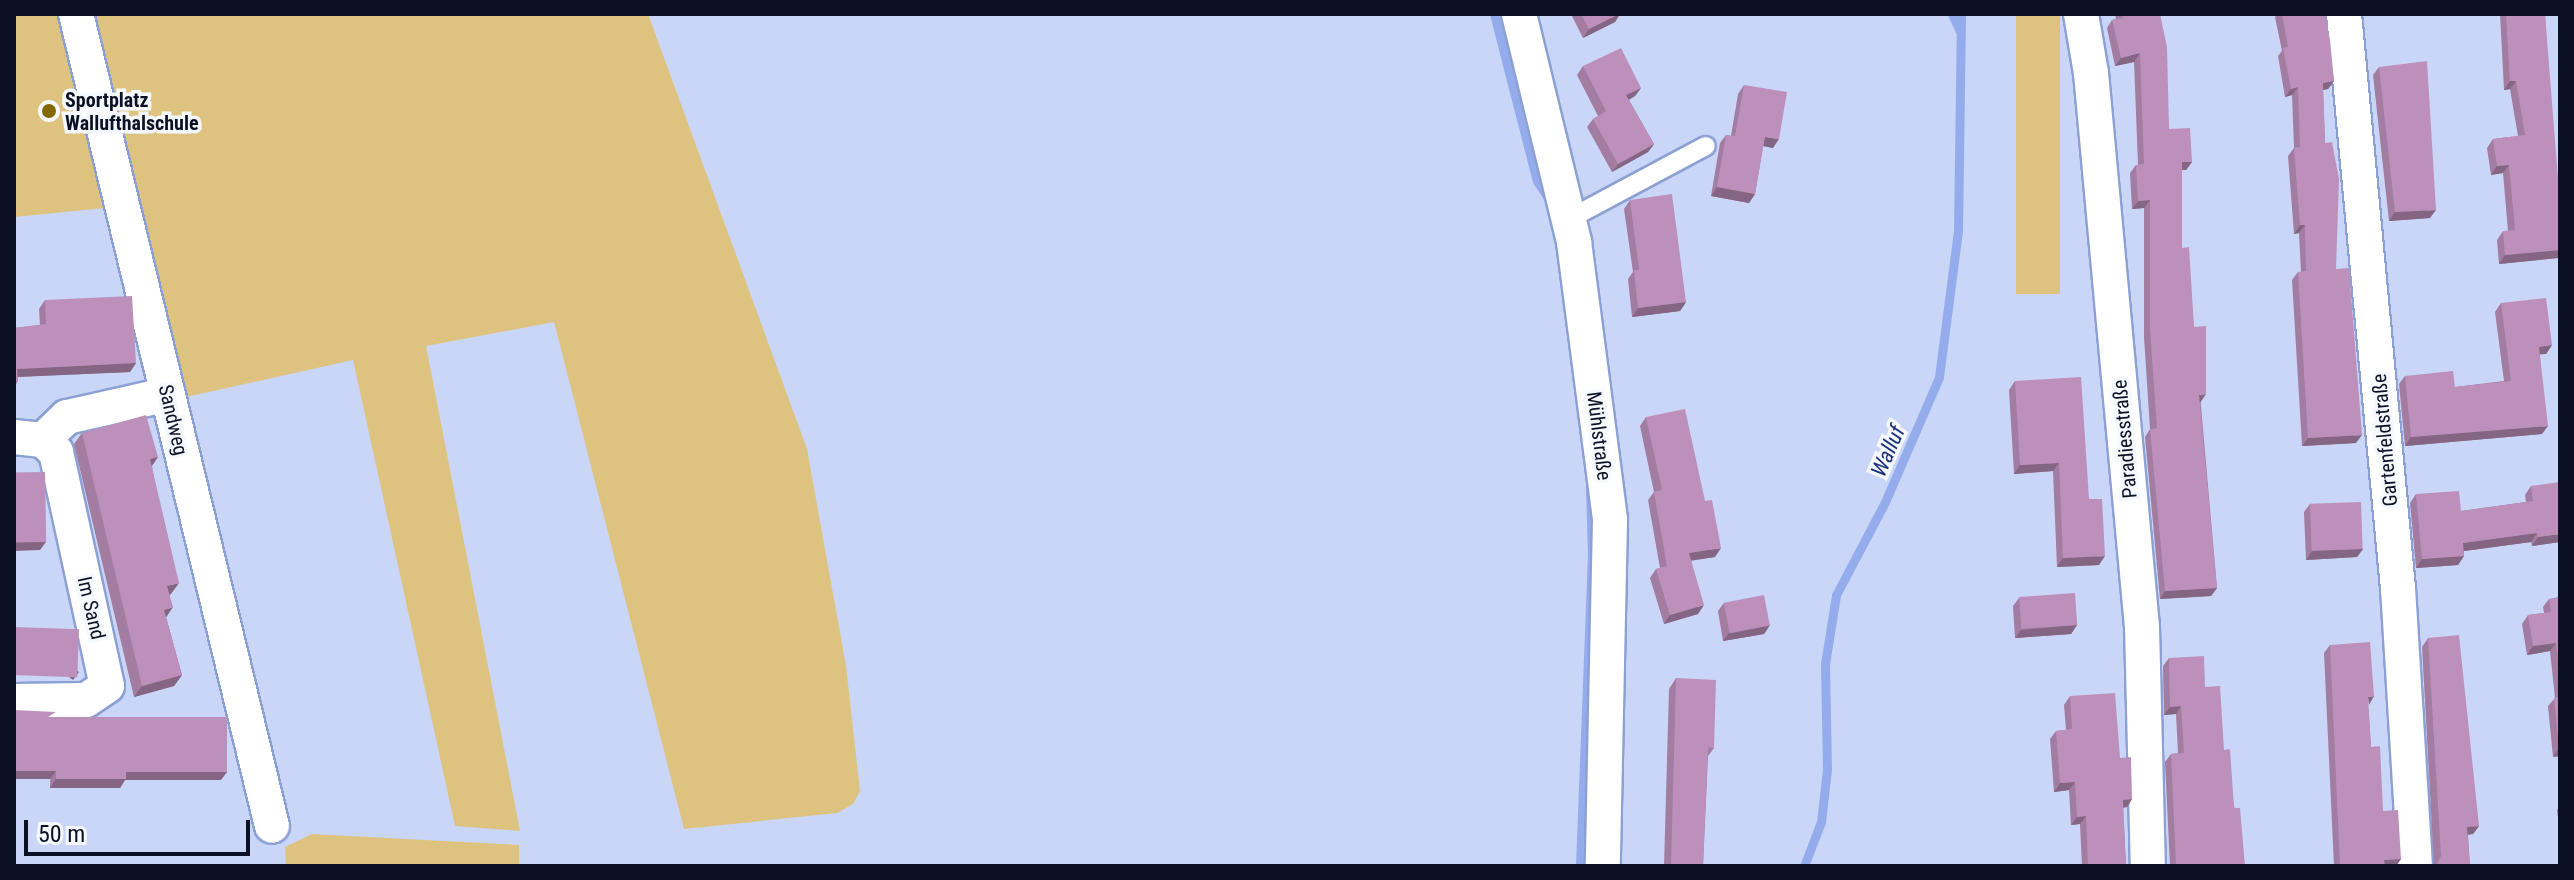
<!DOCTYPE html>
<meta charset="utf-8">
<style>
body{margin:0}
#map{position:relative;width:2574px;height:880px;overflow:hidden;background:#c9d6f7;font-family:"Roboto Condensed",sans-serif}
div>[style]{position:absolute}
.green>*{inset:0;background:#dec380;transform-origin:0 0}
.stream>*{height:9px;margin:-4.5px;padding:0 4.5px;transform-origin:4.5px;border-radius:4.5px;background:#94acec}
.roads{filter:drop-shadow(2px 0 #8ca0d3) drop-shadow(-2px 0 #8ca0d3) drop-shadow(0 2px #8ca0d3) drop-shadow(0 -2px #8ca0d3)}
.service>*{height:18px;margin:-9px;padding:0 9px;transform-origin:9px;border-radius:9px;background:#fff}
.minor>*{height:34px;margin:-17px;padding:0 17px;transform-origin:17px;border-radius:17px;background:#fff}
.wall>*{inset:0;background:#a37ca1}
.shaded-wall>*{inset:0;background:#846583;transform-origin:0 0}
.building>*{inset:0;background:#bd90bb;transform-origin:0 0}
.dots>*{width:22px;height:22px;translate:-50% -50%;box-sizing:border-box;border:4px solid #f5f8fd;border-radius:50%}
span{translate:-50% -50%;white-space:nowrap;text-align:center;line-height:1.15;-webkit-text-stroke:7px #f5f8fd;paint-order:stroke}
.poi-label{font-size:20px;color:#0b1124;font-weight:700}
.left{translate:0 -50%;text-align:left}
.street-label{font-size:20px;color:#0b1124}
.water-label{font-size:22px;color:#1e317a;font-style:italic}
.frame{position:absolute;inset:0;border:16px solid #0b1124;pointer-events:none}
.scale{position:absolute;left:24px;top:820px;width:226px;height:36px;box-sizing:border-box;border:4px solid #0b1124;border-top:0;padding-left:10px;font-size:24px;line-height:28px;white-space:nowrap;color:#0b1124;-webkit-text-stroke:6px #f5f8fd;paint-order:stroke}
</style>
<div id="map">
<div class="green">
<div style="clip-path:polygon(14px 14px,62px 14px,105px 208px,14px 217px)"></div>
<div style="clip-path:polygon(94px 14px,648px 14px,807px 449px,846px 666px,860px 791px,853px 804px,837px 813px,684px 829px,554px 322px,426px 346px,520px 831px,455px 826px,353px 360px,177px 399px,116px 139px)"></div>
<div style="left:2016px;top:14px;width:44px;height:280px"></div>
<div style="clip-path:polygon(312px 834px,519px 845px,519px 866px,286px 866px,285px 847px)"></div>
</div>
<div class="stream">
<div style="left:1494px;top:14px;width:172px;rotate:75.6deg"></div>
<div style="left:1537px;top:181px;width:24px;rotate:57deg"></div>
<div style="left:1952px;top:14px;width:19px;rotate:65deg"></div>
<div style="left:1580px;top:866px;width:311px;rotate:-87.8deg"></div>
<div style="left:1592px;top:555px;width:66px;rotate:-91.7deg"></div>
<div style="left:1804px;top:866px;width:47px;rotate:-68.9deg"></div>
<div style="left:1821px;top:822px;width:53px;rotate:-83.5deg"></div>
<div style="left:1827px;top:769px;width:105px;rotate:-91.1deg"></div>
<div style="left:1825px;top:664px;width:70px;rotate:-80.9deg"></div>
<div style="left:1836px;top:595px;width:105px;rotate:-62.2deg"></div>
<div style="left:1885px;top:502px;width:136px;rotate:-66.6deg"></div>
<div style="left:1939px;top:377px;width:147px;rotate:-82.6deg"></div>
<div style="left:1958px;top:231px;width:217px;rotate:-89.2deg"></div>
</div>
<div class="roads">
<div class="service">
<div style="left:1569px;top:219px;width:155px;rotate:-28.1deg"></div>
</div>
<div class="minor">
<div style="left:76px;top:14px;width:835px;rotate:76.43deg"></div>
<div style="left:1519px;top:14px;width:235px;rotate:76.4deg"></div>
<div style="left:1574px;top:242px;width:280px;rotate:82.6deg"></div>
<div style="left:1610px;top:520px;width:346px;rotate:91.2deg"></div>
<div style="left:2081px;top:14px;width:60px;rotate:80.4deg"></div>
<div style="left:2091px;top:73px;width:556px;rotate:84.74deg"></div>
<div style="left:2142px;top:627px;width:239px;rotate:88.6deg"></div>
<div style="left:2344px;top:14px;width:577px;rotate:84.63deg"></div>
<div style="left:2398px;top:588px;width:279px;rotate:86.5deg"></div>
<div style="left:14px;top:437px;width:29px;rotate:6deg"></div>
<div style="left:43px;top:440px;width:18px;rotate:43deg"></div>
<div style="left:56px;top:452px;width:239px;rotate:77.7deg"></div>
<div style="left:107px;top:686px;width:25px;rotate:146deg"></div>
<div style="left:86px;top:700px;width:72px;rotate:179.2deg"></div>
<div style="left:43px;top:440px;width:33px;rotate:-44deg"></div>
<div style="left:67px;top:417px;width:91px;rotate:-12.7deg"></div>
</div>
</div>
<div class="wall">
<div style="clip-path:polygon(1571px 14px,1620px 14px,1615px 22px,1583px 38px)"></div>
<div style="clip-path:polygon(2115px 14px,2164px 14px,2160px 16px,2169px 129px,2192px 162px,2186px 170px,2182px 170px,2182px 248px,2194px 327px,2217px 588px,2211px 596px,2160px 599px,2145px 437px,2150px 429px,2144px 337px,2144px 208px,2132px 209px,2130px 173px,2136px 165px,2138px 165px,2134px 62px,2115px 66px,2107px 28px,2112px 20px,2116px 19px)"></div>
<div style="clip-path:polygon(2278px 14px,2325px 14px,2334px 81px,2328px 89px,2323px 90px,2325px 143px,2336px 269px,2356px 443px,2302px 446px,2292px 280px,2298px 272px,2301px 272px,2299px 233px,2294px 234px,2288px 156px,2294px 148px,2292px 95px,2285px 97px,2278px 56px,2282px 51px,2275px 17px)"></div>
<div style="clip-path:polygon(2500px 14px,2545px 14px,2558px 258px,2499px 264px,2497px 240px,2503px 231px,2508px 231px,2503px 173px,2491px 175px,2487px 148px,2493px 139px,2518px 136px,2510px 89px,2504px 90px)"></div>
<div style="clip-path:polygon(1583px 66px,1641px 88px,1635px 96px,1629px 100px,1654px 144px,1648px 152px,1612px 172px,1587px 127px,1593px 119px,1598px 116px,1577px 75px)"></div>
<div style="clip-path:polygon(2379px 67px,2430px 218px,2389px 221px,2373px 75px)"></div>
<div style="clip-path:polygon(1744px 85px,1773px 148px,1763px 146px,1755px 194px,1749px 203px,1711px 196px,1720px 143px,1726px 135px,1731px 136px,1738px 94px)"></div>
<div style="clip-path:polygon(1630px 200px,1686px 302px,1680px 311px,1632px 317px,1628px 279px,1633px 272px,1624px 209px)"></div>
<div style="clip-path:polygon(45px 300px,136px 363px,130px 372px,18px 377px,18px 381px,14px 387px,14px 328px,40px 325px,39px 309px)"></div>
<div style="clip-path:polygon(2501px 303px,2552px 345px,2546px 354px,2540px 354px,2542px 434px,2405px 446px,2399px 384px,2405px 376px,2455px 387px,2504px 381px,2495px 312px)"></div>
<div style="clip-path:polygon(2015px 381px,2089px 499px,2099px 565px,2057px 567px,2053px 471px,2014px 474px,2009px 390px)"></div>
<div style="clip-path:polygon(1646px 417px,1715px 557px,1691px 560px,1698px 614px,1664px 624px,1650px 578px,1656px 569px,1660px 568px,1648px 500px,1654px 492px,1640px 426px)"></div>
<div style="clip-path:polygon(82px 433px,158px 457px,152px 466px,171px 594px,170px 595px,166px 617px,182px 675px,174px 686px,134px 697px,74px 444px)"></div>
<div style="clip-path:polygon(2531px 486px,2560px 542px,2532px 546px,2531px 542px,2464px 551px,2464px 556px,2458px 565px,2416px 568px,2410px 503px,2416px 494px,2461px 511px,2526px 502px,2525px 495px)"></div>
<div style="clip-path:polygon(2310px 504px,2363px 549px,2357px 557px,2306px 560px,2304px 512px)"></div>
<div style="clip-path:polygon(2560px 597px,2560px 756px,2553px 757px,2548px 706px,2555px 698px,2550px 651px,2527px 655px,2522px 624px,2528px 615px,2544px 613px,2543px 607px,2549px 599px)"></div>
<div style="clip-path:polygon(2019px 598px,2077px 625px,2071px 634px,2015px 638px,2013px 606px)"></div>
<div style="clip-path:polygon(1724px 603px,1770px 625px,1764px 634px,1723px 641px,1718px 611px)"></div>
<div style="clip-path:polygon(2428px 638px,2479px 826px,2473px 834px,2468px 835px,2470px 866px,2434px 866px,2422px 647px)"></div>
<div style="clip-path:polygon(2330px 645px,2368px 705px,2371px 747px,2383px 811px,2401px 859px,2396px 866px,2334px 866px,2324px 653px)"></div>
<div style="clip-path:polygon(2169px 658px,2205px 687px,2224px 750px,2245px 866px,2170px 866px,2165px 762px,2171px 754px,2178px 753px,2176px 714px,2164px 715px,2163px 666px)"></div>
<div style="clip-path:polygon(1676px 678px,1714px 748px,1708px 756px,1703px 866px,1664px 866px,1669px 689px)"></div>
<div style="clip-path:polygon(2070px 696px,2120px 758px,2132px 799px,2127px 807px,2123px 808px,2126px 866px,2082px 866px,2080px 824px,2071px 825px,2069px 790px,2054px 792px,2050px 739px,2056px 731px,2066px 730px,2064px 705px)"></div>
<div style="clip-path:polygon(52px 717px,221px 780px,125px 780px,120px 788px,50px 788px)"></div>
<div style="clip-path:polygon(2560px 806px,2560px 833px,2557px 810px)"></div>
</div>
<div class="shaded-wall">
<div style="clip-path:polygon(1619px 14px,1620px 14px,1615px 22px,1583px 38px,1589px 29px)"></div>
<div style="clip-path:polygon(2140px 53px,2134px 62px,2115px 66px,2121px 58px)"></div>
<div style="clip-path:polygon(2334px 81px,2328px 89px,2318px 91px,2323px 83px)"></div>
<div style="clip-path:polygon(2510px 81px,2516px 81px,2510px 89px,2504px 90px)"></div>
<div style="clip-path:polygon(2298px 87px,2292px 95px,2285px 97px,2291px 89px)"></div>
<div style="clip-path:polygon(1641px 88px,1635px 96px,1620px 104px,1626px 95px)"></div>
<div style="clip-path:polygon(1765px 137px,1779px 139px,1773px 148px,1759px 145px)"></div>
<div style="clip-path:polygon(1654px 144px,1648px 152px,1612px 172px,1618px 164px)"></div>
<div style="clip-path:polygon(2182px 162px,2192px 162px,2186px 170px,2176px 170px)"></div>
<div style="clip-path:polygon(2509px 165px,2503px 173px,2491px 175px,2497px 166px)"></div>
<div style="clip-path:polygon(1717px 187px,1755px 194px,1749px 203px,1711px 196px)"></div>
<div style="clip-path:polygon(2150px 200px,2144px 208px,2132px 209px,2138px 201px)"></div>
<div style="clip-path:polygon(2436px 210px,2430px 218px,2389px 221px,2395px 212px)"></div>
<div style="clip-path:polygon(2300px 225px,2305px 225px,2299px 233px,2294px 234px)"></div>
<div style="clip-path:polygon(2560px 250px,2560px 254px,2558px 258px,2499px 264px,2505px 255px)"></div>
<div style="clip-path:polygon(1686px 302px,1680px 311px,1632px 317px,1638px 308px)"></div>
<div style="clip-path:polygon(2552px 345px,2546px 354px,2533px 355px,2539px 347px)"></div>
<div style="clip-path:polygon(136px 363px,130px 372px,14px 377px,17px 369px)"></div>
<div style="clip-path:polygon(2206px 394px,2200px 403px,2193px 403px,2199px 395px)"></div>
<div style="clip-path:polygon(2548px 426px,2542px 434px,2405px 446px,2411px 437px)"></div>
<div style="clip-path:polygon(2362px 435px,2356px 443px,2302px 446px,2308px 438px)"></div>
<div style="clip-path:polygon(158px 457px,150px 468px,150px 459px)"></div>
<div style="clip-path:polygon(2059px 463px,2053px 471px,2014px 474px,2020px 465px)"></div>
<div style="clip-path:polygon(2537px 533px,2531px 542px,2457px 552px,2463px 543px)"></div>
<div style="clip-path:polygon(2560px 534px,2560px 542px,2532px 546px,2538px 537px)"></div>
<div style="clip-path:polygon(14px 542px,46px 542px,40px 550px,14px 551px)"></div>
<div style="clip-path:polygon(1721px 548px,1715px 557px,1683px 562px,1689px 553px)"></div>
<div style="clip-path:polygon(2363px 549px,2357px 557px,2306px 560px,2312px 551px)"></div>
<div style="clip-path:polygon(2105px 556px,2099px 565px,2057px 567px,2063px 558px)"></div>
<div style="clip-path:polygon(2464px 556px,2458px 565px,2416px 568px,2422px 559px)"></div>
<div style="clip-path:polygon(179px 583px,171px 594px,159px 597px,167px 586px)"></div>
<div style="clip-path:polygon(2217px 588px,2211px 596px,2160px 599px,2165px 591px)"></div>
<div style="clip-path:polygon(1704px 605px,1698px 614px,1664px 624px,1670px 615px)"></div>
<div style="clip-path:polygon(173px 607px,165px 619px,164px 610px)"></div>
<div style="clip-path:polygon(1770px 625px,1764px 634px,1723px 641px,1729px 633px)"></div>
<div style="clip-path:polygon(2077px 625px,2071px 634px,2015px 638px,2021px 630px)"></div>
<div style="clip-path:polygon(2556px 643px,2550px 651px,2527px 655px,2533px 646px)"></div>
<div style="left:79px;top:672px;width:10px;height:65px;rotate:127deg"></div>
<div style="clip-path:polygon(182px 675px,174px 686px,134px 697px,142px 686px)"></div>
<div style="clip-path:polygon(2374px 696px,2369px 705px,2368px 697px)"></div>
<div style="clip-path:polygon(2181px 706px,2176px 714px,2164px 715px,2170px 707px)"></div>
<div style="clip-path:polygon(2559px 748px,2560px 748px,2560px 756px,2553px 757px)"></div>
<div style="clip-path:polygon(14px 771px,56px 771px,50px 779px,14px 779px)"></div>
<div style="clip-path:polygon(126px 772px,227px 772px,221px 780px,125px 780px,120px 788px,50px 788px,56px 779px)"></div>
<div style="clip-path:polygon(2075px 782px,2069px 790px,2054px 792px,2060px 783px)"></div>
<div style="clip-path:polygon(2132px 799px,2127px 807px,2117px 808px,2123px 800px)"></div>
<div style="clip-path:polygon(2086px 816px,2080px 824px,2071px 825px,2077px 817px)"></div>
<div style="clip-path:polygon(2479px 826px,2473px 834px,2461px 835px,2467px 827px)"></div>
<div style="clip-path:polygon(2401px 859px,2396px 866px,2380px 866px,2384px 860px)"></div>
</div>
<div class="building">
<div style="clip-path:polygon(1581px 14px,1619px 14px,1589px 29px)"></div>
<div style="clip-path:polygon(2122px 14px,2160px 14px,2167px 47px,2169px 129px,2190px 128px,2192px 162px,2182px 162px,2182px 248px,2189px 247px,2194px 327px,2206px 326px,2206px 394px,2199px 395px,2217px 588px,2165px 591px,2150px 429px,2157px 428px,2150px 329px,2150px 200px,2138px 201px,2136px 165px,2144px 164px,2140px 53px,2121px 58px,2112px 20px,2123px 18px)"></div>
<div style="clip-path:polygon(2282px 14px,2325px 14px,2330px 40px,2334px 81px,2323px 83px,2325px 143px,2332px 142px,2339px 179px,2336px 269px,2349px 268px,2362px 435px,2308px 438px,2298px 272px,2306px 271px,2305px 225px,2300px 225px,2294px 148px,2300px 147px,2298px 87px,2291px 89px,2283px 48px,2288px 47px)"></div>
<div style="clip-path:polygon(2506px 14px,2545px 14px,2560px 204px,2560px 250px,2505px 255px,2503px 231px,2515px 230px,2509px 165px,2497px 166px,2493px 139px,2525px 135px,2516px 81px,2510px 81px)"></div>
<div style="clip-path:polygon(1621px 48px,1641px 88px,1626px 95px,1654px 144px,1618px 164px,1593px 119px,1606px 111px,1583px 66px)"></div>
<div style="clip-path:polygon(2427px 61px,2436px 210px,2395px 212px,2379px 67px)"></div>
<div style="clip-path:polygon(1744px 85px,1787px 92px,1779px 139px,1765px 137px,1755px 194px,1717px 187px,1726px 135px,1735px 136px)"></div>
<div style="clip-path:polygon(1672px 194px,1686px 302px,1638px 308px,1634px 270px,1639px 270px,1630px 200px)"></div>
<div style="clip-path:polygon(132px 296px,136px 363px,17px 369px,18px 381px,14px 381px,14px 328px,46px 324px,45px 300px)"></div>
<div style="clip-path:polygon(2546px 298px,2552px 345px,2539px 347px,2548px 426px,2411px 437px,2405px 376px,2453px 371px,2455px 387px,2511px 381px,2501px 303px)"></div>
<div style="clip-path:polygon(2081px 377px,2089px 499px,2102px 499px,2105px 556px,2063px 558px,2059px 463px,2020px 465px,2015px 381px)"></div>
<div style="clip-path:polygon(1685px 409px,1705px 501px,1712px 500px,1721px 548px,1689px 553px,1704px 605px,1670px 615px,1656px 569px,1667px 566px,1654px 492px,1662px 490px,1646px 417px)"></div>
<div style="clip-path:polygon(146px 415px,158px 457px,150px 459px,179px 583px,167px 586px,173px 607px,164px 610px,182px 675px,142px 686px,82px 433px)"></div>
<div style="left:45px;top:472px;width:70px;height:31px;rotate:89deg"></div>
<div style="clip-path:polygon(2560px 482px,2560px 534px,2538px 537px,2537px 533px,2463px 543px,2464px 556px,2422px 559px,2416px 494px,2459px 491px,2461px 511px,2533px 501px,2531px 486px)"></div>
<div style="left:2361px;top:502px;width:47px;height:51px;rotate:88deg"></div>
<div style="left:2075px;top:593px;width:32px;height:56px;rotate:86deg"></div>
<div style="left:1764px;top:595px;width:31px;height:41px;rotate:79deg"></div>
<div style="clip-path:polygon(2560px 597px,2560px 678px,2556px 643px,2533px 646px,2528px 615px,2551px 612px,2549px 599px)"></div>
<div style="left:14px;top:627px;width:65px;height:48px;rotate:2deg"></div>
<div style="clip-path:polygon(2459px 635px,2479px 826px,2467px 827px,2470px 866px,2436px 866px,2441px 856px,2428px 638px)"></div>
<div style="clip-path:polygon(2370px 642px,2374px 696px,2368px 697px,2371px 747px,2380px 746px,2383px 811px,2398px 810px,2401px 859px,2384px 860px,2385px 866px,2340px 866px,2330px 645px)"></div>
<div style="clip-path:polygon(2204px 656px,2205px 687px,2220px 686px,2224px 750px,2230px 749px,2234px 808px,2240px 808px,2245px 866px,2176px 866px,2171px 754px,2184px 753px,2181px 706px,2170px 707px,2169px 658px)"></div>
<div style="clip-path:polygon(1676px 678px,1716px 680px,1714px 748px,1708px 747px,1703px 866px,1671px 866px)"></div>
<div style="clip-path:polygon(2115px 693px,2120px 758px,2131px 757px,2132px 799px,2123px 800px,2126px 866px,2088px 866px,2086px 816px,2077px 817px,2075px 782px,2060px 783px,2056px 731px,2072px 729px,2070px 696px)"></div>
<div style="clip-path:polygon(2560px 697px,2560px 748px,2559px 748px,2554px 698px)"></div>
<div style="clip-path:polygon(14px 710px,56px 712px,48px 717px,227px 717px,227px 772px,126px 772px,126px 779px,56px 779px,56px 771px,14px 771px)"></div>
</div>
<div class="dots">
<div style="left:49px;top:111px;background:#856700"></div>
</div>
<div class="poi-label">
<span class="left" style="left:65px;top:112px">Sportplatz<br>Wallufthalschule</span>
</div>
<div class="street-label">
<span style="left:173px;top:420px;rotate:77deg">Sandweg</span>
<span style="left:1599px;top:436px;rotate:83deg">Mühlstraße</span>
<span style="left:2125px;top:439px;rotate:-95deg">Paradiesstraße</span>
<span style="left:2385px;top:440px;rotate:-95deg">Gartenfeldstraße</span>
<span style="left:91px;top:608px;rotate:77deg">Im Sand</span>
</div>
<div class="water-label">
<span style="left:1888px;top:451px;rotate:-66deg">Walluf</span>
</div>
<div class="frame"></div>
<div class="scale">50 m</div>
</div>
